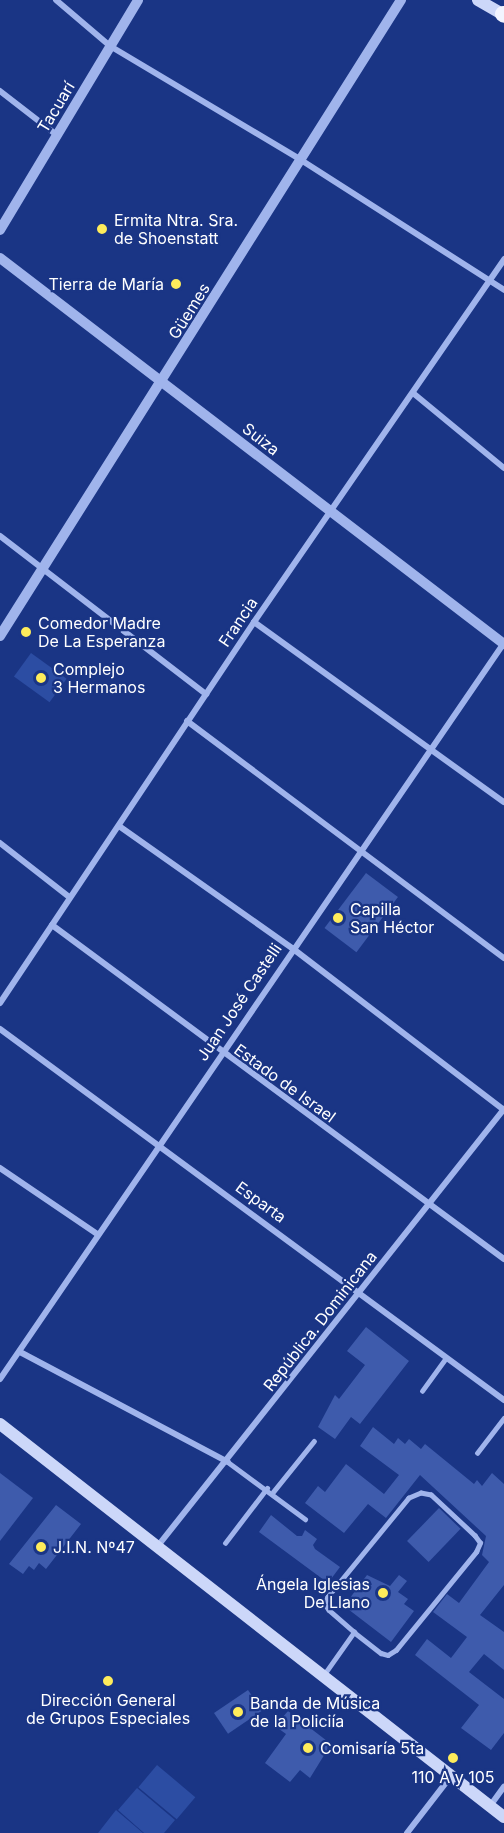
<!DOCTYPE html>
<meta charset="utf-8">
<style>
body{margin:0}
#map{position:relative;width:504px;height:1833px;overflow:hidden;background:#1a3585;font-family:Inter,sans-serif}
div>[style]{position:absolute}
.green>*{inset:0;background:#2c4da3;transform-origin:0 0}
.building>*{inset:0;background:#3e5bac;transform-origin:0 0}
.service>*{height:4.5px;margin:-2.25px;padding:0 2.25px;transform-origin:2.25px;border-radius:2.25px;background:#a0b4ec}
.minor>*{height:6px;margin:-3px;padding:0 3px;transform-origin:3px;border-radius:3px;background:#a0b4ec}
.tertiary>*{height:10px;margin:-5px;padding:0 5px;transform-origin:5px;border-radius:5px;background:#a0b4ec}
.secondary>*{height:12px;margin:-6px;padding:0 6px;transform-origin:6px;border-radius:6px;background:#ccd7f9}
.trunk>*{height:16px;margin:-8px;padding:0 8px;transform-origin:8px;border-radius:8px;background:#f2f4ff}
.dots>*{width:16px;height:16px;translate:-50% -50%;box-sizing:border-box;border:3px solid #1a3585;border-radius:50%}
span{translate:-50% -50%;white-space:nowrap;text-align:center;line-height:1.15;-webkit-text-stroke:4.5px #1a3585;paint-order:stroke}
.street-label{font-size:16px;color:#fff}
.poi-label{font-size:16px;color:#fff}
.left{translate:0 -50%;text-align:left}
.right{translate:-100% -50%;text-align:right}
</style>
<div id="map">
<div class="green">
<div style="left:31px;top:653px;width:44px;height:29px;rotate:36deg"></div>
<div style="left:157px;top:1765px;width:50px;height:29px;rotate:40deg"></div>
<div style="clip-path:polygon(137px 1788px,175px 1820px,164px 1833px,144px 1833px,118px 1810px)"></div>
<div style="clip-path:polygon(116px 1810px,143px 1833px,98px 1833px)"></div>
</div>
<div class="building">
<div style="left:366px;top:873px;width:40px;height:69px;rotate:37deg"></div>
<div style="clip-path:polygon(366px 1327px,409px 1361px,360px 1424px,351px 1417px,335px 1439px,318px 1427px,335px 1395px,339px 1399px,365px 1365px,347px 1351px)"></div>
<div style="clip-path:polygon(373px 1427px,394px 1444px,398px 1438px,405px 1444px,409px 1439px,421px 1449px,425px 1444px,474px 1484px,477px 1480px,482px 1486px,492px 1473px,504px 1484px,504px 1585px,480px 1615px,504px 1632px,504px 1670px,484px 1654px,469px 1672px,504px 1699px,504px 1733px,491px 1750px,461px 1728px,479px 1705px,415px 1655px,427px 1639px,451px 1658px,467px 1637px,433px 1612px,447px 1594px,459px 1603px,489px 1562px,482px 1555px,486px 1536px,420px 1475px,386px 1518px,368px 1504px,344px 1533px,305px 1503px,318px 1486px,325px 1492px,346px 1464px,384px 1494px,399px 1475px,360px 1446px)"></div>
<div style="clip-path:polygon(0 1473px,33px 1498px,0 1541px)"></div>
<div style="clip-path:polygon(56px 1505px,81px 1524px,46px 1569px,39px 1563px,34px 1570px,29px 1566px,23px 1574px,9px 1564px)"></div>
<div style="left:439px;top:1508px;width:30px;height:46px;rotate:44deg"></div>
<div style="clip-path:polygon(271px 1515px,297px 1536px,302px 1536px,305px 1530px,317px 1539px,313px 1545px,315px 1549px,340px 1567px,328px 1583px,259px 1532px)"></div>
<div style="clip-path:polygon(367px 1575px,390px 1586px,399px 1575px,407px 1581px,398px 1592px,408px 1599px,404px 1604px,414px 1611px,391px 1642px,344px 1606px)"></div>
<div style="left:248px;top:1690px;width:25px;height:41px;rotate:56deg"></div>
<div style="clip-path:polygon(288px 1711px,331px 1744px,310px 1778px,300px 1770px,290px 1782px,265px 1763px,286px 1734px,275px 1726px)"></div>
</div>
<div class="service">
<div style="left:422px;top:1391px;width:41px;rotate:-54deg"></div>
<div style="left:477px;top:1453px;width:44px;rotate:-52.4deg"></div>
<div style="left:228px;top:1462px;width:96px;rotate:36.5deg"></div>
<div style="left:273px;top:1492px;width:65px;rotate:-51.2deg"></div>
<div style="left:225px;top:1543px;width:69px;rotate:-52.6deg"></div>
<div style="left:323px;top:1676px;width:54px;rotate:-54.8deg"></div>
<div style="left:354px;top:1632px;width:34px;rotate:38deg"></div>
<div style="left:381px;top:1653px;width:7px;rotate:16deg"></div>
<div style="left:388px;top:1655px;width:9px;rotate:-32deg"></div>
<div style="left:396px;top:1650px;width:127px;rotate:-50.8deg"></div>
<div style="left:476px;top:1552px;width:10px;rotate:-66deg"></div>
<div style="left:480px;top:1543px;width:9px;rotate:-126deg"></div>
<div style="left:475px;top:1536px;width:60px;rotate:-137deg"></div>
<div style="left:431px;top:1495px;width:10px;rotate:-169deg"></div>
<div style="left:421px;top:1493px;width:13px;rotate:157deg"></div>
<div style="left:409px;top:1498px;width:128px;rotate:129.3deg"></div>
<div style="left:328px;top:1597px;width:8px;rotate:113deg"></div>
<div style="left:325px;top:1604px;width:7px;rotate:56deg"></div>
<div style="left:329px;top:1610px;width:33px;rotate:41deg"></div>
</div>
<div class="minor">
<div style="left:56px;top:0;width:71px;rotate:40.4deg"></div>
<div style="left:110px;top:46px;width:222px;rotate:30.8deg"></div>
<div style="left:301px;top:160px;width:241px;rotate:32.6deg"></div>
<div style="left:0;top:91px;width:72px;rotate:37.7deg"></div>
<div style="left:413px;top:393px;width:118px;rotate:39.5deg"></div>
<div style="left:0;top:536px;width:260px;rotate:37.5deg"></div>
<div style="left:254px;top:622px;width:308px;rotate:35.8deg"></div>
<div style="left:187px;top:721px;width:396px;rotate:36.8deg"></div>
<div style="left:119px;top:826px;width:212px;rotate:35.2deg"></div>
<div style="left:292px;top:948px;width:267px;rotate:37.4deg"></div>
<div style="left:0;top:843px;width:88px;rotate:38deg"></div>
<div style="left:52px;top:925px;width:562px;rotate:36.46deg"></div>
<div style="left:0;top:1003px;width:458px;rotate:-56.3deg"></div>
<div style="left:254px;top:622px;width:441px;rotate:-55.4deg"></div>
<div style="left:0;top:1029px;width:626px;rotate:36.36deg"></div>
<div style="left:0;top:1168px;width:117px;rotate:34.2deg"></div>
<div style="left:20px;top:1352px;width:235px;rotate:27.9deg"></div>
<div style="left:0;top:1379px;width:892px;rotate:-55.6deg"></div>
<div style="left:157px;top:1547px;width:559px;rotate:-51.61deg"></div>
<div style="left:490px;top:1806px;width:24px;rotate:-54deg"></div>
<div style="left:407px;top:1833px;width:72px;rotate:-52.3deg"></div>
</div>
<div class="tertiary">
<div style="left:0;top:230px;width:268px;rotate:-59deg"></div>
<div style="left:0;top:258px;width:635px;rotate:37.45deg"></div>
<div style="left:0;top:636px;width:752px;rotate:-57.77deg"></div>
</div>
<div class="secondary">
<div style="left:478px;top:0;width:30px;rotate:30deg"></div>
<div style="left:0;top:1424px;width:639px;rotate:37.95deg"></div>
</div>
<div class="trunk">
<div style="left:503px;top:14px;width:1px;rotate:45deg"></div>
</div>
<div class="dots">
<div style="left:102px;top:229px;background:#feec5b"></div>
<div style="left:176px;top:284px;background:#feec5b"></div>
<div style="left:26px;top:632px;background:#feec5b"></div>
<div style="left:41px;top:678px;background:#feec5b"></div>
<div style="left:338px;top:918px;background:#feec5b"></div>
<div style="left:41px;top:1547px;background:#feec5b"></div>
<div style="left:383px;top:1593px;background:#feec5b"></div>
<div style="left:108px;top:1681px;background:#feec5b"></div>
<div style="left:238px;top:1712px;background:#feec5b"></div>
<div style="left:308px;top:1748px;background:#feec5b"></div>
<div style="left:453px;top:1758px;background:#feec5b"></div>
</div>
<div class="street-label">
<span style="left:56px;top:107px;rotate:-59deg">Tacuarí</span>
<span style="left:189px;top:311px;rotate:-58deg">Güemes</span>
<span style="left:261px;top:439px;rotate:38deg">Suiza</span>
<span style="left:238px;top:622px;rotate:-56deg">Francia</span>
<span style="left:239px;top:1002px;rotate:-56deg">Juan José Castelli</span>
<span style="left:285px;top:1083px;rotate:36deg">Estado de Israel</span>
<span style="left:261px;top:1202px;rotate:36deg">Esparta</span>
<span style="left:320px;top:1321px;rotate:-52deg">República. Dominicana</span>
</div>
<div class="poi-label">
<span class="left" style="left:114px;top:229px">Ermita Ntra. Sra.<br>de Shoenstatt</span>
<span class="right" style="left:164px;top:284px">Tierra de María</span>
<span class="left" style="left:38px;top:632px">Comedor Madre<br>De La Esperanza</span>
<span class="left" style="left:53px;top:678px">Complejo<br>3 Hermanos</span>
<span class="left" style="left:350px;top:918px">Capilla<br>San Héctor</span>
<span class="left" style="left:53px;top:1547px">J.I.N. Nº47</span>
<span class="right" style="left:370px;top:1593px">Ángela Iglesias<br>De Llano</span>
<span style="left:108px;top:1709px">Dirección General<br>de Grupos Especiales</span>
<span class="left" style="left:250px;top:1712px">Banda de Música<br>de la Policiía</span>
<span class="left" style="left:320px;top:1748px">Comisaría 5ta</span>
<span style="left:453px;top:1777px">110 A y 105</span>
</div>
</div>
